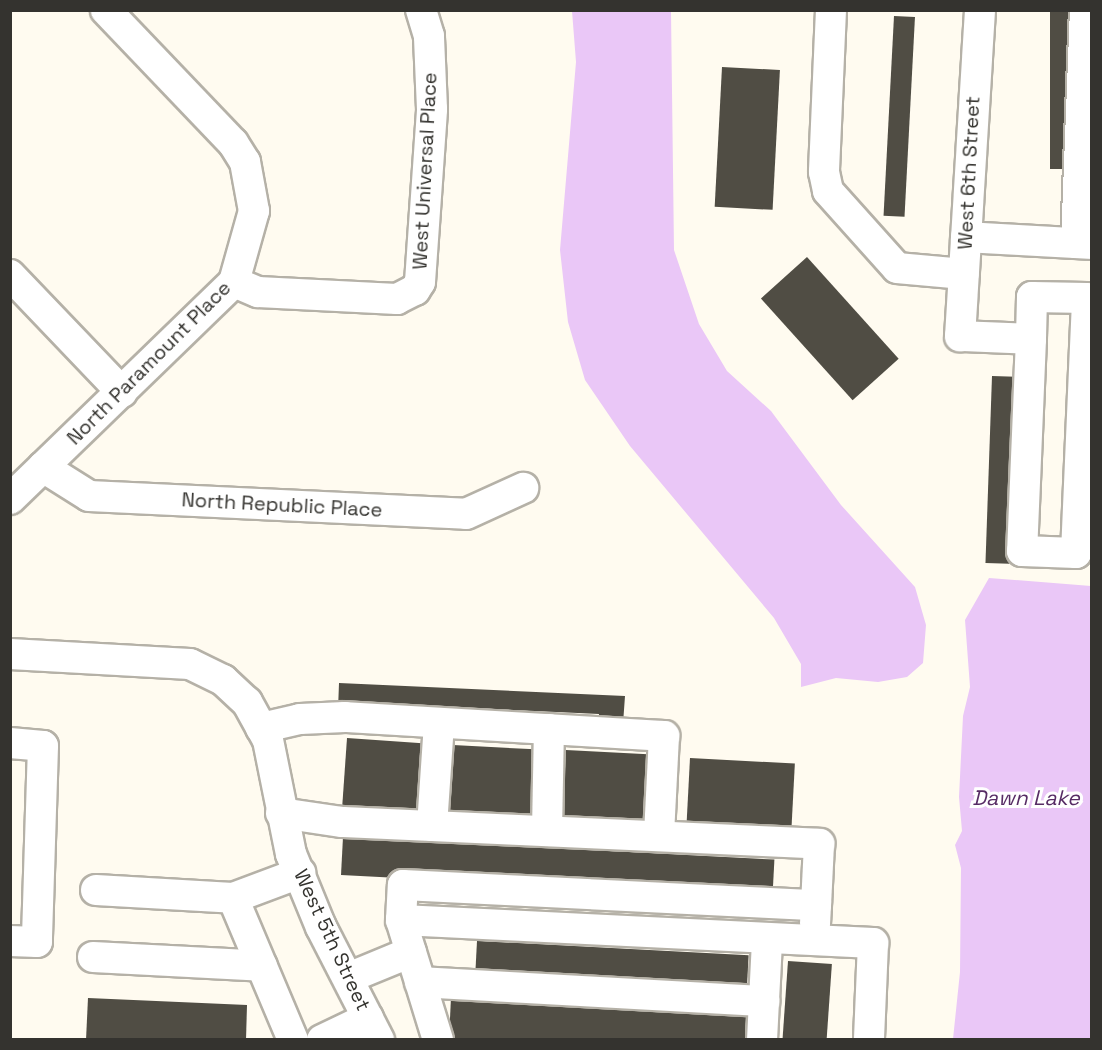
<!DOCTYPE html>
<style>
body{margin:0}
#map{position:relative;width:1102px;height:1050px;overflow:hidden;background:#fffbf0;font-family:"Space Grotesk",sans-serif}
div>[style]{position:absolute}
.water>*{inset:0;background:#eac7f7}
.building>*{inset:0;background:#504d44;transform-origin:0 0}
.roads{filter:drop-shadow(2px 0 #b5b1a7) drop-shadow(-2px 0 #b5b1a7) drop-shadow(0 2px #b5b1a7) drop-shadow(0 -2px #b5b1a7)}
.minor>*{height:30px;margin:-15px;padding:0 15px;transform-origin:15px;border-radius:15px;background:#fff}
span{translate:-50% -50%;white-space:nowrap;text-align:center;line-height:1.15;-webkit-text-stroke:6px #fff;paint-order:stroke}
.street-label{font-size:20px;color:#34332f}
.water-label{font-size:21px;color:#572c65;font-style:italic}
.frame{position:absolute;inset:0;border:12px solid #34332f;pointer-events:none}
</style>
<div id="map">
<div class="water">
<div style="clip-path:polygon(572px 11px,671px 11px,674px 250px,699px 324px,727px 371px,771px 411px,841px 505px,915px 587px,926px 625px,923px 663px,907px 677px,878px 682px,836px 678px,801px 687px,801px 664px,774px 618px,630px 446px,585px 380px,568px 322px,560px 250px,576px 62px)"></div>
<div style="clip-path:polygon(989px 578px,1091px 586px,1091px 1039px,953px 1039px,960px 972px,961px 868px,955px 845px,962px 831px,959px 797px,963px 716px,970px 687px,965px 620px)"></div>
</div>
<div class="building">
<div style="left:1050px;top:10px;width:26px;height:159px"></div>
<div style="left:894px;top:16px;width:21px;height:200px;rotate:3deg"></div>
<div style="left:722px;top:67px;width:58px;height:140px;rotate:3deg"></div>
<div style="left:807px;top:257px;width:137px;height:62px;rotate:48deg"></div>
<div style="left:992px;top:376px;width:24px;height:187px;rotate:2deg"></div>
<div style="clip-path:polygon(339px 683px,625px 696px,623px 724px,598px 723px,599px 714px,363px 703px,363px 711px,338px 710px)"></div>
<div style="left:347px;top:738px;width:79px;height:71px;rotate:4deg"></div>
<div style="left:453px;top:745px;width:82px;height:68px;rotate:3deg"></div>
<div style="left:566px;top:750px;width:82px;height:68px;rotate:3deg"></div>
<div style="left:690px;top:758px;width:105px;height:64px;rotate:3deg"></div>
<div style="left:343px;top:837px;width:432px;height:38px;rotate:3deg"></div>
<div style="left:477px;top:941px;width:272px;height:36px;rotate:3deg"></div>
<div style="left:788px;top:961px;width:44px;height:79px;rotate:4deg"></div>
<div style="clip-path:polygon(451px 997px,746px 1013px,745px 1040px,449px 1040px)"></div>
<div style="clip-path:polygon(88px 998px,247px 1005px,246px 1040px,86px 1040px)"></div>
</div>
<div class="roads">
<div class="minor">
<div style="left:831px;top:10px;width:162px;rotate:92.5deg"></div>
<div style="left:824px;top:172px;width:19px;rotate:78deg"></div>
<div style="left:828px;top:191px;width:103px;rotate:48.1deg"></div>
<div style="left:897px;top:268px;width:67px;rotate:5.1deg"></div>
<div style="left:980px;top:10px;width:327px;rotate:93.5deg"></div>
<div style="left:960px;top:336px;width:71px;rotate:2.4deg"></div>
<div style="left:1031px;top:339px;width:212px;rotate:92.4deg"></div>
<div style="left:1022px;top:551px;width:54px;rotate:2.1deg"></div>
<div style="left:1076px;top:553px;width:255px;rotate:-87.5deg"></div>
<div style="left:1087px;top:298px;width:55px;rotate:-179deg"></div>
<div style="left:1032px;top:297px;width:42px;rotate:91.4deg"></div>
<div style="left:966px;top:237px;width:126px;rotate:3.2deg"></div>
<div style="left:1076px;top:243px;width:233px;rotate:-87.8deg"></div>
<div style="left:10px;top:275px;width:162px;rotate:46.3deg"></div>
<div style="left:234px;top:282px;width:26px;rotate:23deg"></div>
<div style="left:258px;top:292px;width:139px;rotate:2.9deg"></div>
<div style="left:397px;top:299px;width:20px;rotate:-27deg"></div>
<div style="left:415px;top:290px;width:9px;rotate:-58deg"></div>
<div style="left:420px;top:282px;width:173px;rotate:-86deg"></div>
<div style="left:432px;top:109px;width:73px;rotate:-92.4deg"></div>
<div style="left:429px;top:36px;width:27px;rotate:-107deg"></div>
<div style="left:43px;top:467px;width:54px;rotate:32.2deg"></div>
<div style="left:89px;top:496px;width:377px;rotate:2.7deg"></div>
<div style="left:466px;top:514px;width:63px;rotate:-24.5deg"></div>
<div style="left:10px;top:499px;width:312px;rotate:-44.1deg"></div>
<div style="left:234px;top:282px;width:74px;rotate:-74.3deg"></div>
<div style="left:254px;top:211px;width:50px;rotate:-100.4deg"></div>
<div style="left:245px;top:162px;width:22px;rotate:-122deg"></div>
<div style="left:233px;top:143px;width:184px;rotate:-133.7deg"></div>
<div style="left:10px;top:654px;width:180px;rotate:3.2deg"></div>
<div style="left:190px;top:664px;width:37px;rotate:26deg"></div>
<div style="left:223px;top:680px;width:33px;rotate:43deg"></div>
<div style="left:247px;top:702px;width:43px;rotate:61.1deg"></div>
<div style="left:268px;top:740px;width:116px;rotate:78.6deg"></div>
<div style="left:291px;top:854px;width:79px;rotate:67.7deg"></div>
<div style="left:321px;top:927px;width:127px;rotate:62.8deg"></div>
<div style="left:261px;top:728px;width:40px;rotate:-13deg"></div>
<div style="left:300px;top:719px;width:45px;rotate:-2.5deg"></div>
<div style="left:345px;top:717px;width:320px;rotate:3.4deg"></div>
<div style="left:664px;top:736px;width:100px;rotate:92.9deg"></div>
<div style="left:10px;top:743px;width:33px;rotate:5deg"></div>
<div style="left:43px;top:746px;width:196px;rotate:91.8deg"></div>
<div style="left:37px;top:942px;width:27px;rotate:-178deg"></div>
<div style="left:281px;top:813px;width:62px;rotate:8.4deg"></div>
<div style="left:342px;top:822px;width:478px;rotate:2.6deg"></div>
<div style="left:819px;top:844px;width:61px;rotate:92.8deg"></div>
<div style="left:432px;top:826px;width:103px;rotate:-86.1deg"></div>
<div style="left:547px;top:831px;width:102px;rotate:-88.9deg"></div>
<div style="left:96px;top:890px;width:137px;rotate:3.3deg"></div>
<div style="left:401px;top:920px;width:35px;rotate:-87deg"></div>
<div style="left:403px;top:885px;width:413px;rotate:2.8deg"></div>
<div style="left:816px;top:905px;width:19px;rotate:93deg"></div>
<div style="left:93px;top:957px;width:169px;rotate:3deg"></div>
<div style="left:348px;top:978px;width:68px;rotate:-22.4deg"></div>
<div style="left:420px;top:982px;width:345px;rotate:3.2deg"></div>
<div style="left:293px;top:1040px;width:154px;rotate:-112.9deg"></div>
<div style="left:233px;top:898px;width:72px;rotate:-20.5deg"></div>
<div style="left:322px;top:1040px;width:51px;rotate:-25.6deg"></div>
<div style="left:438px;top:1040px;width:126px;rotate:-107.1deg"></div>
<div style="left:401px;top:920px;width:473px;rotate:2.8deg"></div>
<div style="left:873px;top:943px;width:97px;rotate:92.4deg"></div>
<div style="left:762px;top:1040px;width:100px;rotate:-87.1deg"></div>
</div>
</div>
<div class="street-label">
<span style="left:425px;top:171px;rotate:-87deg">West Universal Place</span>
<span style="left:969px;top:173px;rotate:-87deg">West 6th Street</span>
<span style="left:149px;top:363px;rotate:-45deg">North Paramount Place</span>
<span style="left:282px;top:505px;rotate:3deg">North Republic Place</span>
<span style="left:332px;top:940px;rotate:65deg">West 5th Street</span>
</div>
<div class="water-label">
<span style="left:1026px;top:798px">Dawn Lake</span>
</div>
<div class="frame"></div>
</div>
